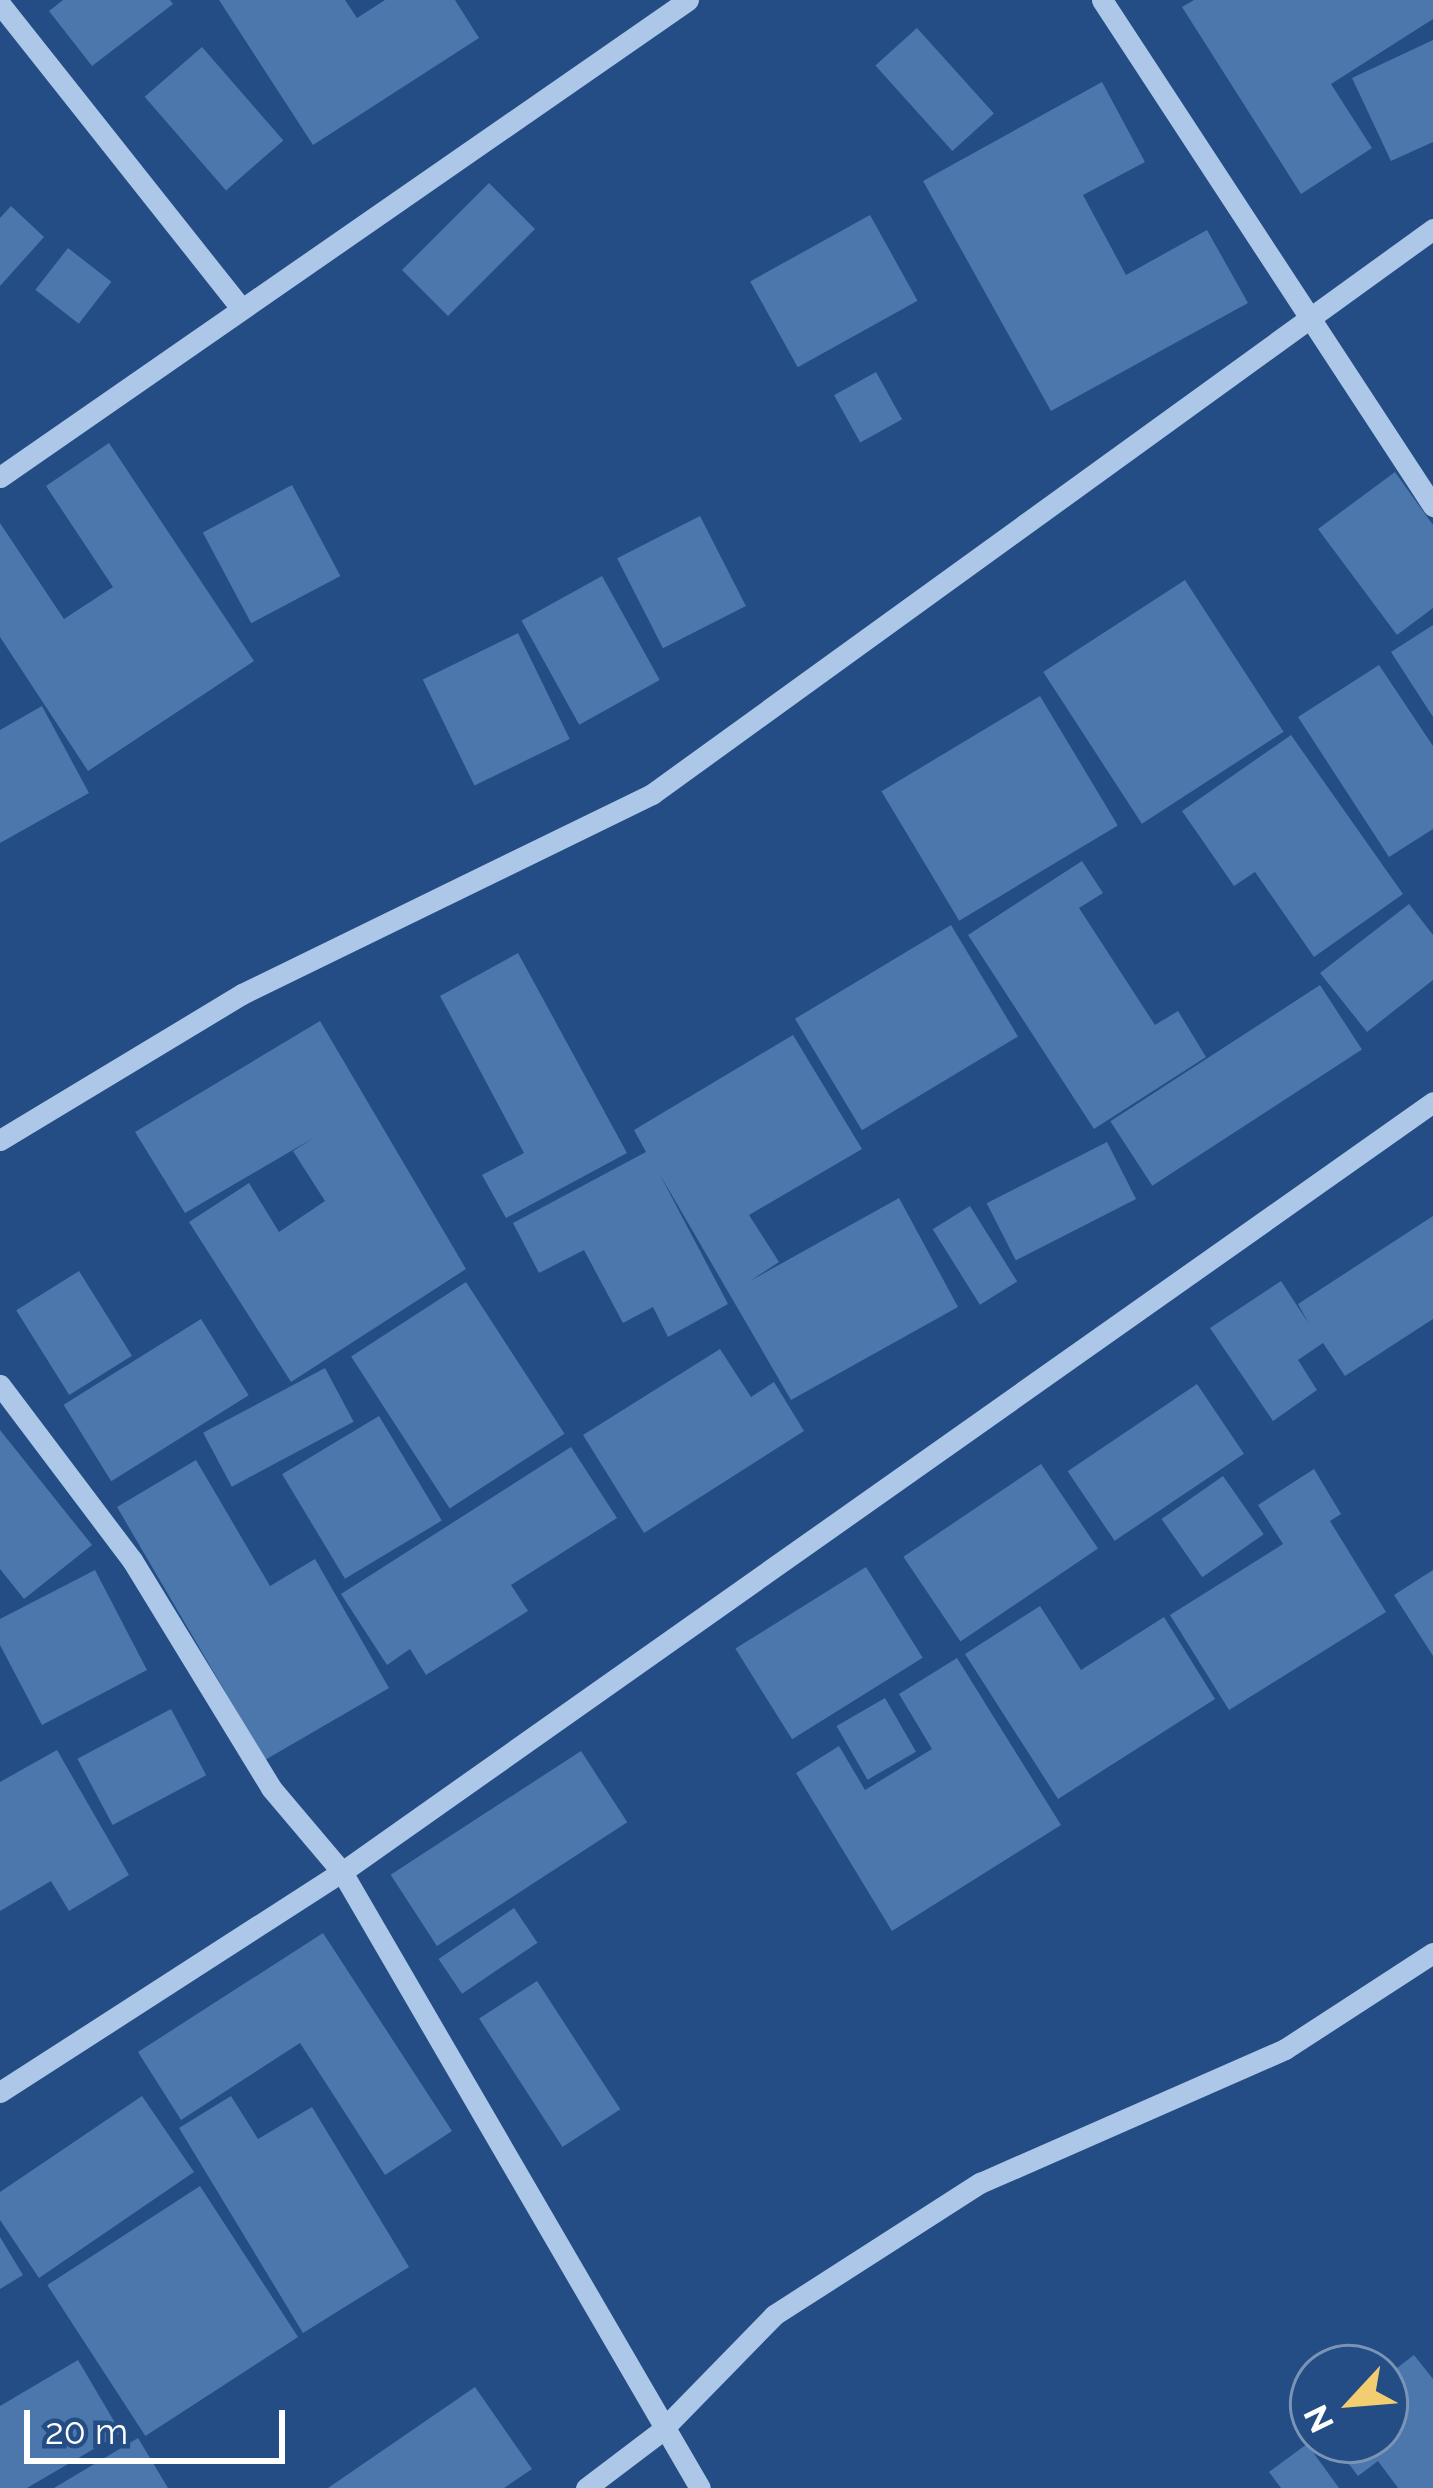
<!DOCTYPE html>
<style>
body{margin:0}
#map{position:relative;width:1433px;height:2488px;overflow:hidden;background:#234d84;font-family:Raleway,sans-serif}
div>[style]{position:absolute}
.building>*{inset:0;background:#4c77ac;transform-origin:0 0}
.minor>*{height:21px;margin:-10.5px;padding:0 10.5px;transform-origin:10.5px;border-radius:10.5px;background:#adc7e8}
span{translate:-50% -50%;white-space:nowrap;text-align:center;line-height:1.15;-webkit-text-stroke:12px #234d84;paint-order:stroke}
.north{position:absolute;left:1289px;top:2344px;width:120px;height:120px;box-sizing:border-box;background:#234d84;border:3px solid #7b94b5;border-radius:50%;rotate:244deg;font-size:33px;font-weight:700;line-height:48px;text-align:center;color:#fff}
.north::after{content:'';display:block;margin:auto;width:42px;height:54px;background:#f3ce70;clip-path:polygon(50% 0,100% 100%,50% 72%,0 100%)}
.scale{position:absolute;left:24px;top:2410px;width:261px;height:54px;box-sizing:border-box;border:6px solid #fff;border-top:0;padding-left:15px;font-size:36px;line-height:42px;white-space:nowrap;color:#fff;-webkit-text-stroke:9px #234d84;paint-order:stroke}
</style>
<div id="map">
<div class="building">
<div style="clip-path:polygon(63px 0,170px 0,173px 4px,92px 66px,49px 11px)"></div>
<div style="clip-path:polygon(219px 0,345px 0,357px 18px,385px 0,455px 0,479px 38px,313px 145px)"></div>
<div style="clip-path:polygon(1194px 0,1433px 0,1433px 19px,1331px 84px,1372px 148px,1301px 194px,1182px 7px)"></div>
<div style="left:917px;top:28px;width:115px;height:56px;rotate:48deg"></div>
<div style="clip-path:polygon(1433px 40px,1433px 142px,1391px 161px,1352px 78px)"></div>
<div style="left:202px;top:47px;width:124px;height:76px;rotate:49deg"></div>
<div style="clip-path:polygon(1102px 82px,1145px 162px,1083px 195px,1126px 275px,1207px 230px,1248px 303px,1051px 411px,923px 181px)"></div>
<div style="left:489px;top:183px;width:65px;height:123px;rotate:45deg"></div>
<div style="clip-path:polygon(11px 206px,44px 237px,0 286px,0 218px)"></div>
<div style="left:870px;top:215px;width:98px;height:137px;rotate:61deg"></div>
<div style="left:68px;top:248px;width:55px;height:53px;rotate:38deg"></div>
<div style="left:876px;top:372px;width:54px;height:48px;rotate:61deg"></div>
<div style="clip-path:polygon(109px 443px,254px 661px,88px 771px,0 637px,0 523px,64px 619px,113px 587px,46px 486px)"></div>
<div style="clip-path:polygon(1395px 472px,1433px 525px,1433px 608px,1397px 635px,1318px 529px)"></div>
<div style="left:292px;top:485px;width:103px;height:101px;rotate:62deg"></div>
<div style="left:700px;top:516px;width:101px;height:93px;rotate:63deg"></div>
<div style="left:602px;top:576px;width:119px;height:92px;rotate:61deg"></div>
<div style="left:1185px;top:580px;width:181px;height:169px;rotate:57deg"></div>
<div style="clip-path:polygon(1433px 625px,1433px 717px,1391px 652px)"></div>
<div style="left:518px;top:633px;width:118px;height:106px;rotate:64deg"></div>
<div style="clip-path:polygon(1379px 665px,1433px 746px,1433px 829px,1389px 857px,1298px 717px)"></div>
<div style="left:1040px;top:696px;width:151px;height:185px;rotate:59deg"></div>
<div style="clip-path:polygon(42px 706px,89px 793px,0 843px,0 730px)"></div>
<div style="clip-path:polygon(1291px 735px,1403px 894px,1314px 957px,1255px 872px,1234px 886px,1182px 811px)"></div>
<div style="clip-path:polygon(1082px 861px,1103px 893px,1079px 908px,1155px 1025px,1178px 1011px,1206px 1057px,1094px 1129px,968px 935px)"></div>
<div style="clip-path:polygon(1409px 904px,1433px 935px,1433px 980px,1367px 1032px,1320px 973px)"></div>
<div style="left:951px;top:925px;width:130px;height:182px;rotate:59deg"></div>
<div style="clip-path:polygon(518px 953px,627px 1153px,506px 1218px,482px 1175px,524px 1153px,440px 996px)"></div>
<div style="left:1320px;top:985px;width:77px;height:250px;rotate:57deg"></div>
<div style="clip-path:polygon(320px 1021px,466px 1269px,291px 1382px,189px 1222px,249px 1183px,279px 1232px,325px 1201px,293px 1151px,315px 1137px,185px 1213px,135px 1132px)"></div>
<div style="clip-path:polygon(793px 1035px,862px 1149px,749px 1215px,779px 1262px,750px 1281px,899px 1198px,958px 1307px,791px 1400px,659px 1173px,728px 1304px,668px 1337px,653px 1307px,623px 1323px,584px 1250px,539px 1273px,513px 1223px,646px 1152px,634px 1130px)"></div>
<div style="left:1107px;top:1142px;width:64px;height:135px;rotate:63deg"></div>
<div style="left:970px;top:1206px;width:89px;height:44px;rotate:58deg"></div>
<div style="clip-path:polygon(1433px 1216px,1433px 1319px,1345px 1376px,1323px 1343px,1298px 1360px,1317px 1390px,1273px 1421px,1210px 1328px,1281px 1281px,1309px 1324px,1298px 1304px)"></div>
<div style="left:79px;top:1271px;width:100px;height:74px;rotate:58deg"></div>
<div style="left:466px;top:1282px;width:181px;height:137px;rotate:57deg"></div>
<div style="left:201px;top:1319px;width:90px;height:162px;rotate:58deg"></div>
<div style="clip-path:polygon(720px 1349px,751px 1397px,774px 1382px,804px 1431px,644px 1533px,583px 1435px)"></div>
<div style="left:325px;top:1368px;width:61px;height:138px;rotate:62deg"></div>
<div style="left:1197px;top:1384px;width:84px;height:156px;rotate:56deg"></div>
<div style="left:379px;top:1416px;width:122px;height:113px;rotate:59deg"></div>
<div style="clip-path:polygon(0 1430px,92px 1545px,24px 1599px,0 1569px)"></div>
<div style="clip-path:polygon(571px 1447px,617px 1518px,511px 1585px,528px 1611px,426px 1675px,410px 1649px,387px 1665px,341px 1594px)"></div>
<div style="clip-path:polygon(196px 1460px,270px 1586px,315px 1559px,389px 1688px,265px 1760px,117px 1507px)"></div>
<div style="left:1041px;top:1464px;width:102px;height:166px;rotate:56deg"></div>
<div style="clip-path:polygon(1314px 1469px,1341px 1514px,1330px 1521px,1386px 1612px,1229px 1710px,1170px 1615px,1283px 1544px,1258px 1505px)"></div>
<div style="left:1223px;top:1476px;width:71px;height:75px;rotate:55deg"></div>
<div style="left:866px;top:1567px;width:107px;height:154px;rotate:58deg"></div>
<div style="clip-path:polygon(95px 1570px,147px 1670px,42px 1725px,0 1645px,0 1619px)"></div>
<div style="clip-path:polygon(1433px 1570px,1433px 1656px,1394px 1595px)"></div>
<div style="clip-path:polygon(1040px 1606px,1081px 1670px,1164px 1617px,1215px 1699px,1058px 1799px,965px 1654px)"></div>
<div style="clip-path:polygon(957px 1658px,1061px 1825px,892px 1931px,796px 1773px,839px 1746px,865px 1790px,932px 1749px,899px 1694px)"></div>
<div style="left:885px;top:1698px;width:62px;height:56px;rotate:60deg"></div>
<div style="left:171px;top:1709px;width:75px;height:106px;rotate:62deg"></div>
<div style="clip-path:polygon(57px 1750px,129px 1875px,69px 1911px,51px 1881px,0 1911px,0 1782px)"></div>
<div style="left:581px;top:1751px;width:85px;height:227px;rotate:57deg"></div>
<div style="left:514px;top:1908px;width:42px;height:91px;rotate:56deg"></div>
<div style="clip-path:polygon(323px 1933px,452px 2131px,385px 2175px,300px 2043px,181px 2120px,138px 2052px)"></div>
<div style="left:537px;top:1981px;width:153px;height:69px;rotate:57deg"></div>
<div style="clip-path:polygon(142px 2096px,194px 2172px,39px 2278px,0 2220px,0 2192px)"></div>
<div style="clip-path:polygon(231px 2096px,258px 2139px,312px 2107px,409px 2267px,303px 2333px,179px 2128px)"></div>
<div style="left:200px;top:2186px;width:180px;height:182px;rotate:57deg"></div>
<div style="clip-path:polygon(0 2237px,23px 2275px,0 2289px)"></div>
<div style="clip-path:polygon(1414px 2355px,1433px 2379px,1433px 2488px,1398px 2488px,1378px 2461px,1358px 2476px,1331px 2440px,1385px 2440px,1385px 2377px)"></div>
<div style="clip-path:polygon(78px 2360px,121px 2433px,27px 2488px,0 2488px,0 2406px)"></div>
<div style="clip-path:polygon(475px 2387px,532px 2469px,504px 2488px,328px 2488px)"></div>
<div style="clip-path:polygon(138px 2438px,168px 2488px,54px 2488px)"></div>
<div style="clip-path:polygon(1307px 2444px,1339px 2488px,1281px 2488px,1269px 2472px)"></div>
</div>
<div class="minor">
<div style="left:1102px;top:0;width:605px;rotate:56.81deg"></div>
<div style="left:0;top:4px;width:382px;rotate:51.6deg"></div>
<div style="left:0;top:477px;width:837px;rotate:-34.73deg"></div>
<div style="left:0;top:1140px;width:283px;rotate:-31.1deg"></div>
<div style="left:242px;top:994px;width:456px;rotate:-26deg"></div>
<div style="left:652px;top:794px;width:964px;rotate:-35.88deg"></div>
<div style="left:0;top:1385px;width:219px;rotate:53deg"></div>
<div style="left:132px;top:1560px;width:267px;rotate:58.6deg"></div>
<div style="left:271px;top:1788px;width:110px;rotate:49.8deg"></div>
<div style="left:342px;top:1872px;width:712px;rotate:59.84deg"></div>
<div style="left:0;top:2092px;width:407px;rotate:-32.8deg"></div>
<div style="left:342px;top:1872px;width:1335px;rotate:-35.21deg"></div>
<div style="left:586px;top:2488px;width:93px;rotate:-37.1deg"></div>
<div style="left:660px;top:2432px;width:163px;rotate:-45.7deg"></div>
<div style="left:774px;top:2315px;width:245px;rotate:-32.7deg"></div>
<div style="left:980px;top:2183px;width:333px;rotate:-23.7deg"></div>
<div style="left:1285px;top:2049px;width:176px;rotate:-33deg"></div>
</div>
<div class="north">N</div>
<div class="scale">20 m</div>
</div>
